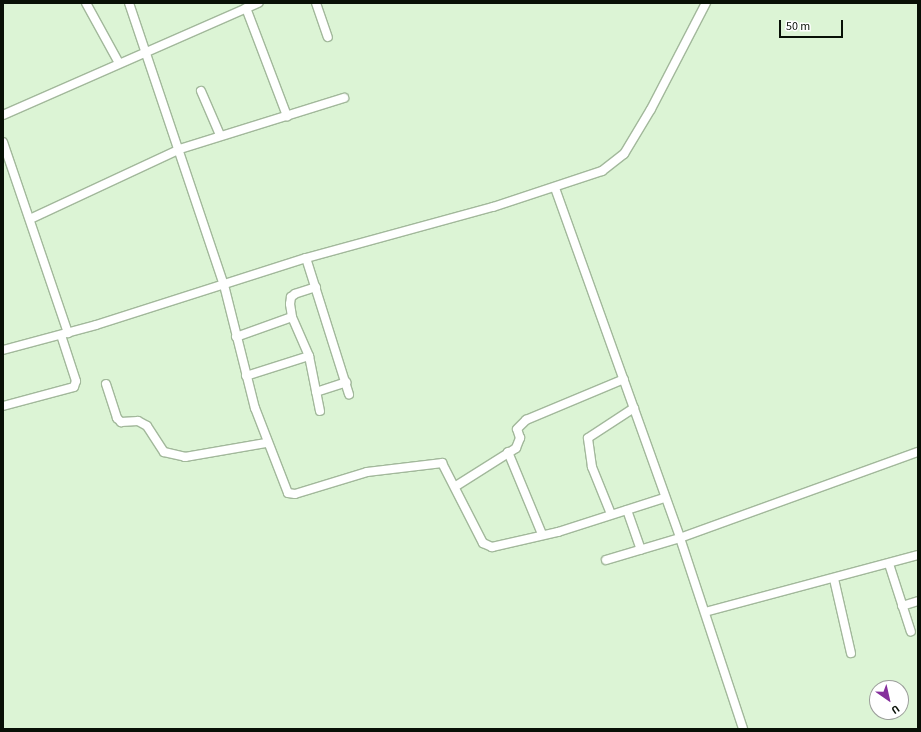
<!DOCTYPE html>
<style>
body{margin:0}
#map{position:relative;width:921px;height:732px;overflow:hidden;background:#dcf4d5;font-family:"Source Sans 3",sans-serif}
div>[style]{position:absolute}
.roads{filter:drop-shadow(1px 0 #a2b89b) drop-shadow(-1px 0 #a2b89b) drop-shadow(0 1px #a2b89b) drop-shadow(0 -1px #a2b89b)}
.minor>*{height:8px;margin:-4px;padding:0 4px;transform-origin:4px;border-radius:4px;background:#fff}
span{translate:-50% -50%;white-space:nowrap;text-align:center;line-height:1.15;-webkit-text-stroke:4px #fff;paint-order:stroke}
.frame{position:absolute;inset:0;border:4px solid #081006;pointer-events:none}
.north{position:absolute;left:869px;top:680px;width:40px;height:40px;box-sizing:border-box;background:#fff;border:1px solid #9c9f9b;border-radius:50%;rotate:146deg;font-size:11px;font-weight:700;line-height:16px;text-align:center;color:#081006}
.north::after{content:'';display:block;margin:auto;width:14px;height:18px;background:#852f9c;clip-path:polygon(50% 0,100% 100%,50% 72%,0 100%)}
.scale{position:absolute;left:779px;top:20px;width:64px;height:18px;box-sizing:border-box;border:2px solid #081006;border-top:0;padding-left:5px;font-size:12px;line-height:14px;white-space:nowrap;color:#081006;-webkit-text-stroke:3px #fff;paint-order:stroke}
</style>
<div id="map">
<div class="roads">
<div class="minor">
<div style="left:86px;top:3px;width:68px;rotate:61.2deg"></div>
<div style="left:129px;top:3px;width:298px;rotate:71.4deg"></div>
<div style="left:224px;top:285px;width:127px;rotate:75.9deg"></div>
<div style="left:255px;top:408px;width:91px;rotate:68.8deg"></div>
<div style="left:288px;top:493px;width:7px;rotate:8deg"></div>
<div style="left:295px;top:494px;width:75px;rotate:-17deg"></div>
<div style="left:367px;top:472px;width:76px;rotate:-6.8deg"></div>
<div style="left:442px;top:463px;width:90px;rotate:62.9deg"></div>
<div style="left:483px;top:543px;width:10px;rotate:24deg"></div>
<div style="left:492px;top:547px;width:68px;rotate:-12.8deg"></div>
<div style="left:558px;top:532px;width:111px;rotate:-17.8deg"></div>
<div style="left:316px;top:3px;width:36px;rotate:71deg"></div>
<div style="left:246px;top:8px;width:116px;rotate:69.2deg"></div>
<div style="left:201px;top:91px;width:48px;rotate:66.6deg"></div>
<div style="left:3px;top:115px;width:279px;rotate:-23.7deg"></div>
<div style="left:3px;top:142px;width:202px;rotate:71.2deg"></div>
<div style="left:555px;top:188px;width:372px;rotate:70.3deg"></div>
<div style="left:680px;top:538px;width:201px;rotate:71.7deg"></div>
<div style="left:30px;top:219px;width:166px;rotate:-25deg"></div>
<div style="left:180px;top:149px;width:172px;rotate:-17.3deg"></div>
<div style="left:306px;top:258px;width:143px;rotate:72.5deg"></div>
<div style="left:316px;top:287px;width:22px;rotate:162deg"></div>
<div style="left:295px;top:294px;width:5px;rotate:143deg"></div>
<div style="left:291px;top:297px;width:7px;rotate:98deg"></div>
<div style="left:290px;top:304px;width:13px;rotate:81deg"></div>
<div style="left:292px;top:317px;width:43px;rotate:66.4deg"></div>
<div style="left:309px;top:356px;width:56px;rotate:78.7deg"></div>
<div style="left:236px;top:337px;width:59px;rotate:-19.7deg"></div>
<div style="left:3px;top:350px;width:96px;rotate:-15deg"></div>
<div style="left:96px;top:325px;width:220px;rotate:-17.7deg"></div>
<div style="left:306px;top:258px;width:194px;rotate:-15.3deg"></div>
<div style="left:493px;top:207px;width:115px;rotate:-18.3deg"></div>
<div style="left:602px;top:171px;width:28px;rotate:-38deg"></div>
<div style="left:624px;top:154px;width:52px;rotate:-59deg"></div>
<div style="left:651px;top:109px;width:119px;rotate:-62.6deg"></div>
<div style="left:246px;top:376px;width:66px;rotate:-17.6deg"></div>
<div style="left:106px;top:384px;width:36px;rotate:72deg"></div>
<div style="left:117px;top:418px;width:6px;rotate:45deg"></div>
<div style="left:121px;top:422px;width:17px;rotate:-3deg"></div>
<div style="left:138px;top:421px;width:10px;rotate:29deg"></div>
<div style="left:147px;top:426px;width:31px;rotate:57deg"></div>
<div style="left:164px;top:452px;width:22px;rotate:13deg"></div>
<div style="left:185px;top:457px;width:82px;rotate:-9.8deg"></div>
<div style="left:316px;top:392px;width:32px;rotate:-18deg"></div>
<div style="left:3px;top:406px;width:73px;rotate:-15deg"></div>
<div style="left:74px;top:387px;width:6px;rotate:-72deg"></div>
<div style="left:76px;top:381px;width:48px;rotate:-108.1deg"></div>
<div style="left:508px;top:452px;width:89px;rotate:67.5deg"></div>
<div style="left:456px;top:486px;width:71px;rotate:-32.3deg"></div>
<div style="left:516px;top:448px;width:11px;rotate:-68deg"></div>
<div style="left:520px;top:438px;width:9px;rotate:-108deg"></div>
<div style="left:517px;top:429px;width:13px;rotate:-45deg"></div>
<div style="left:526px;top:420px;width:106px;rotate:-22.7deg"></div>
<div style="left:627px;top:510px;width:42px;rotate:70.7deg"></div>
<div style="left:611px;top:514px;width:51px;rotate:-112deg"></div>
<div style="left:592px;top:467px;width:29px;rotate:-98deg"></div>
<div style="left:588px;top:438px;width:55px;rotate:-33.1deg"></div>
<div style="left:606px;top:560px;width:77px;rotate:-16.6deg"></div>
<div style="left:680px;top:538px;width:253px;rotate:-19.9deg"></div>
<div style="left:889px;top:564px;width:71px;rotate:72.1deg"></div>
<div style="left:834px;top:579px;width:76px;rotate:77.1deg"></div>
<div style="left:902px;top:606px;width:17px;rotate:-17deg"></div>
<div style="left:705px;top:612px;width:220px;rotate:-15deg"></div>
</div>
</div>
<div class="frame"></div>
<div class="north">U</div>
<div class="scale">50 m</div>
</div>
